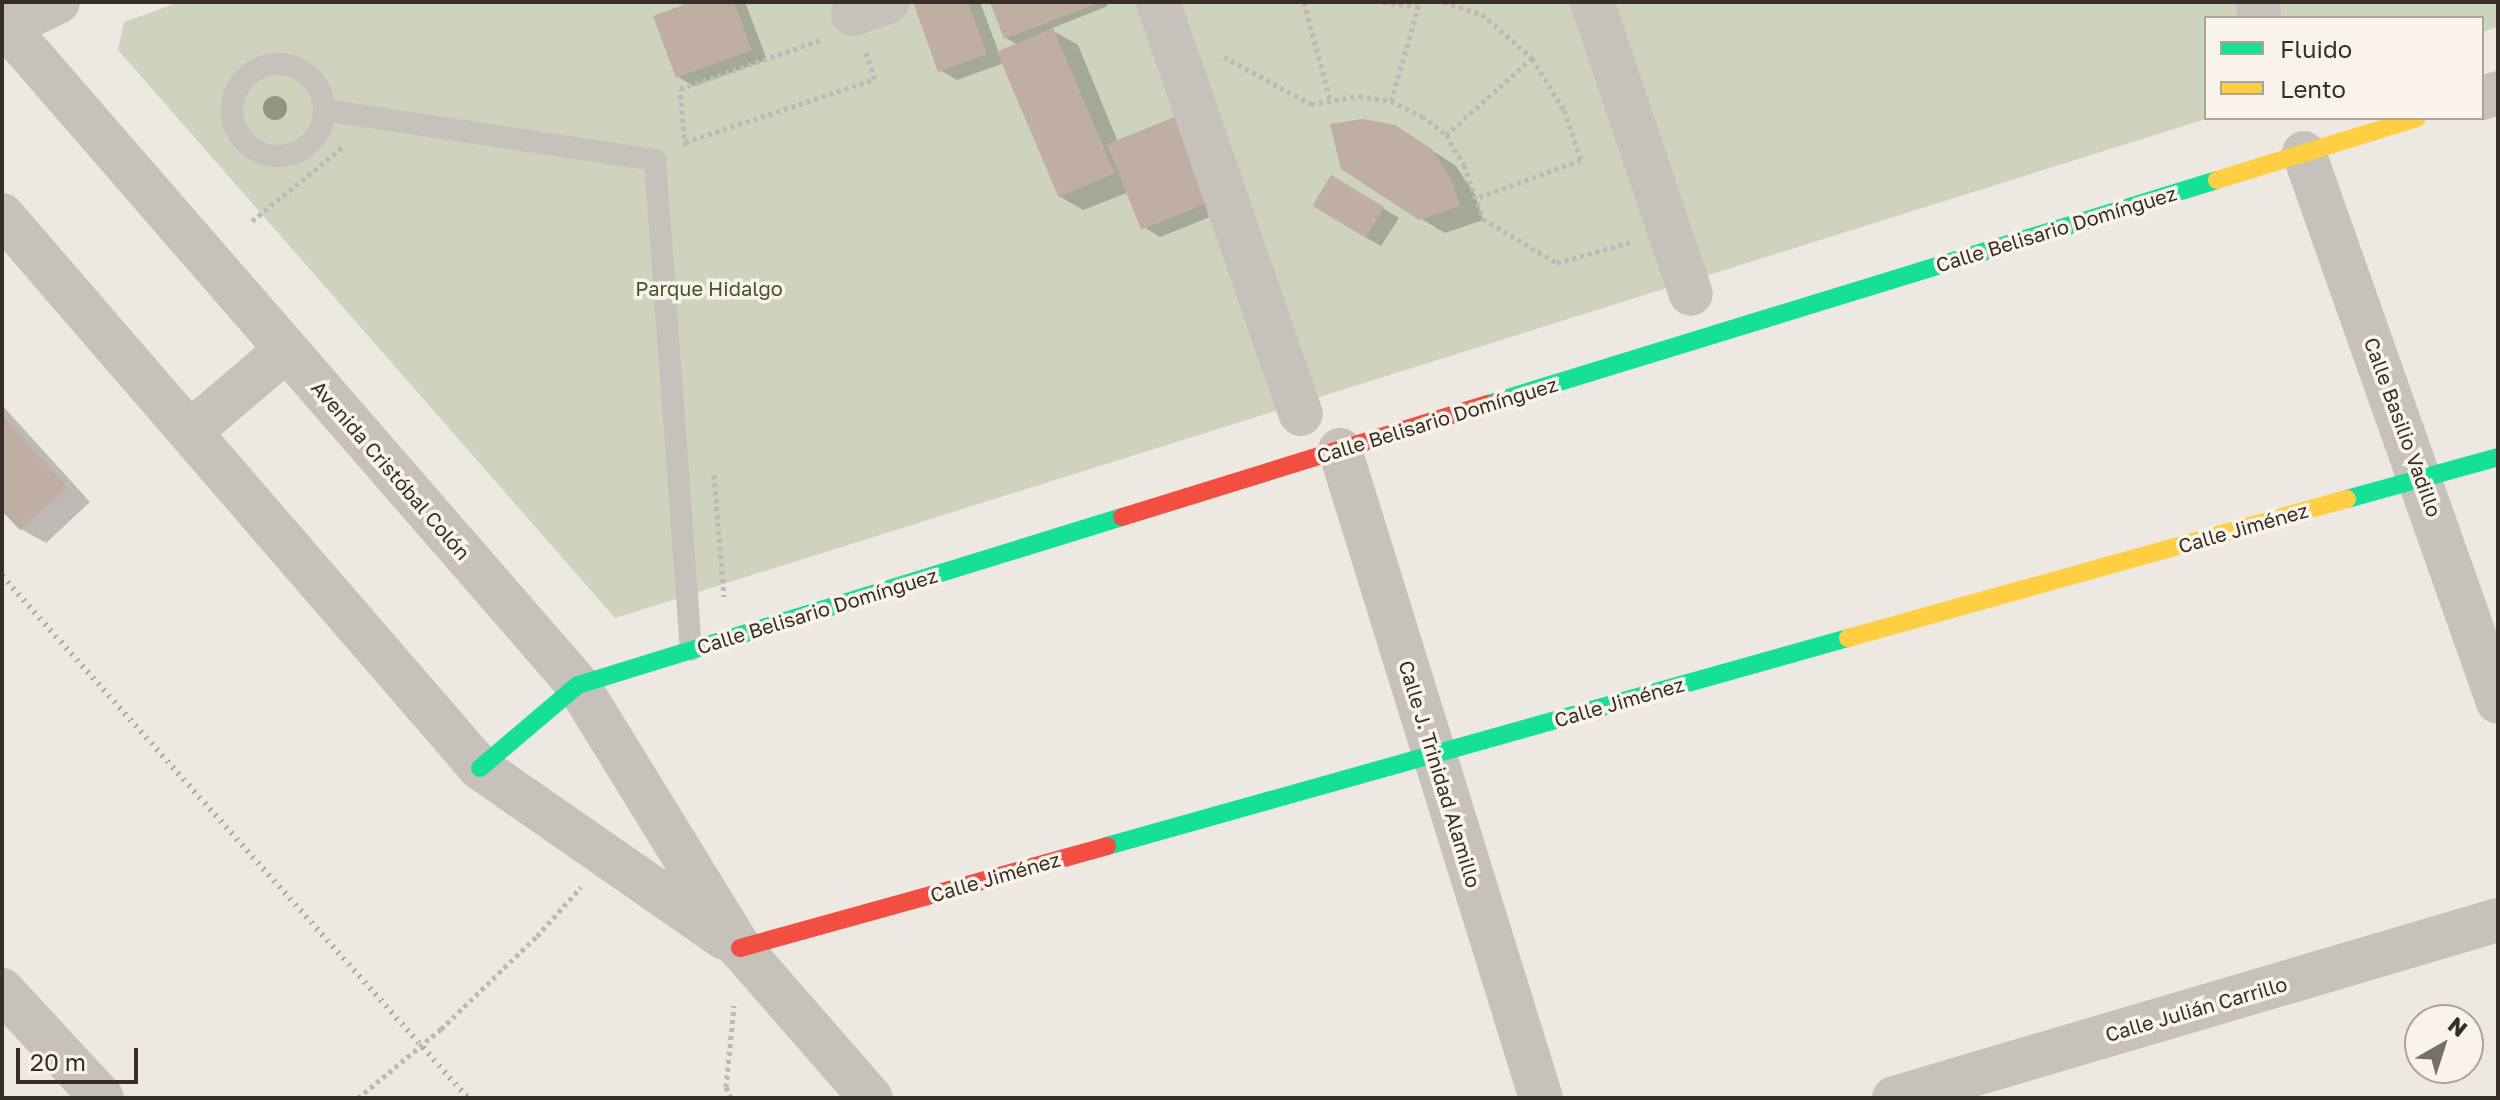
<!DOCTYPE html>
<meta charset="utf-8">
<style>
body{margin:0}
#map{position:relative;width:2500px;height:1100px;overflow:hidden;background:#ede8e2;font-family:"Golos Text",sans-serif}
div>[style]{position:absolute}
.green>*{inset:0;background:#cdd3bc}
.shadow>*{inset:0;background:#0003}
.building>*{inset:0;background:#c0aea4;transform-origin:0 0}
.path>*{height:5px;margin-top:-2.5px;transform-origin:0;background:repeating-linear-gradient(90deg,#bfb9b3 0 4px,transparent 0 8px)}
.lane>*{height:22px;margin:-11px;padding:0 11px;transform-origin:11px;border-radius:11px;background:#c6c1bb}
.lane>.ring{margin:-11px;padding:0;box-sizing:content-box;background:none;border:22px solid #c6c1bb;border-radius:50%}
.street>*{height:44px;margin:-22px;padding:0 22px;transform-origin:22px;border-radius:22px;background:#c6c1bb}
.fast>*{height:18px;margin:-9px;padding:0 9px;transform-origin:9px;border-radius:9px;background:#16e098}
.slow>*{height:18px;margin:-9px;padding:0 9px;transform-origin:9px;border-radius:9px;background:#ffcf43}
.jam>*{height:18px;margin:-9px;padding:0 9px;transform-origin:9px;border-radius:9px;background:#f24e42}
.rail>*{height:6px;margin-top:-3px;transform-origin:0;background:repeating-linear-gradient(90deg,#aea9a5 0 2px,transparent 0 8px)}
.trees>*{width:24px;height:24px;margin:-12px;border-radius:50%;background:#90977e}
span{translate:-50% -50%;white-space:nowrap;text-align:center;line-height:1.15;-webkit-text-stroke:7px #f9f3e9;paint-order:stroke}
.street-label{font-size:20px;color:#372e29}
.park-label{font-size:20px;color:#44552d}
.frame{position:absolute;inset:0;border:4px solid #372e29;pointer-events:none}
.legend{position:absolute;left:2204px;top:16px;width:280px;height:104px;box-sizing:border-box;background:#f9f3e9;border:2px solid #aba49c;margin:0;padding:10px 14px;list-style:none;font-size:24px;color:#372e29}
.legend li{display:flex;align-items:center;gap:16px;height:40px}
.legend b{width:40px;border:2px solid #aba49c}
.north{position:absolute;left:2404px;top:1004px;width:80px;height:80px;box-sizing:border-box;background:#f9f3e9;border:2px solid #aba49c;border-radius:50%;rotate:39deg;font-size:22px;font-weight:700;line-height:32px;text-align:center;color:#372e29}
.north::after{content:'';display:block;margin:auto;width:28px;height:36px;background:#776f6a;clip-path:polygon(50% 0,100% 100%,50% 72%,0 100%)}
.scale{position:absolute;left:16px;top:1048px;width:122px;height:36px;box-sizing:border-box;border:4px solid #372e29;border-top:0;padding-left:10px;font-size:24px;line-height:28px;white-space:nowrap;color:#372e29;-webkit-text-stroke:6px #f9f3e9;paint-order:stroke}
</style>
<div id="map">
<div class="green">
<div style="clip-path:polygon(180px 2px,2498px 2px,2498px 27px,2482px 32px,2482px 18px,2206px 18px,2206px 118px,2209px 118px,615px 618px,118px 50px,124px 22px)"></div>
</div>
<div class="shadow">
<div style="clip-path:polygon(697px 2px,745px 2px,767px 60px,694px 86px,678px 77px)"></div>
<div style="clip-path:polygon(915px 2px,980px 2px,999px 53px,1018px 45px,1006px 38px,992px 2px,1106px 2px,1108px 6px,1050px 29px,1078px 45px,1118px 142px,1232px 208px,1160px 237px,1144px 227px,1129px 192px,1083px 210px,1059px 196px,1004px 63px,957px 80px,940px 70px)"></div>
<div style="clip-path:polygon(1419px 142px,1456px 166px,1475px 195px,1483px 220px,1445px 233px,1420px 218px)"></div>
<div style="clip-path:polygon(1348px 187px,1399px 218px,1381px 246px,1365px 237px)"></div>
<div style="clip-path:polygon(2px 405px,90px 502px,46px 543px,21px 529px,2px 508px)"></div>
</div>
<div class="building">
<div style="clip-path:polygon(691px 2px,734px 2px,752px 50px,676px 78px,653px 16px)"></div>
<div style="clip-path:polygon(913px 2px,968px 2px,987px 54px,938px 72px)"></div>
<div style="clip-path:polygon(990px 2px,1101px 2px,1004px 39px)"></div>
<div style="left:1053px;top:28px;width:158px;height:61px;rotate:67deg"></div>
<div style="left:1182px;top:114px;width:92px;height:81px;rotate:68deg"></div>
<div style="clip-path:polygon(1363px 119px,1395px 125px,1432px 149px,1451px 179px,1460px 206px,1419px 220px,1341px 169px,1330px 124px)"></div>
<div style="left:1331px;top:175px;width:62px;height:36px;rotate:31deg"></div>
<div style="clip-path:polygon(2px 415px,67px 487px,20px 530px,2px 511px)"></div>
</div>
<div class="path">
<div style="left:1304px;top:2px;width:100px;rotate:75deg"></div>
<div style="left:1383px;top:2px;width:35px;rotate:8deg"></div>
<div style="left:1444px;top:2px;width:40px;rotate:18deg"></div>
<div style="left:1482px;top:14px;width:67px;rotate:41.3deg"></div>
<div style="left:1532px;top:58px;width:61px;rotate:58.4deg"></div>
<div style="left:1564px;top:110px;width:53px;rotate:71.2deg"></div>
<div style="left:1581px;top:160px;width:112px;rotate:160.1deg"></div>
<div style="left:1224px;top:57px;width:99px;rotate:28.4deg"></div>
<div style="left:1311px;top:104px;width:49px;rotate:-9.5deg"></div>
<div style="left:1359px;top:96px;width:32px;rotate:9deg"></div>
<div style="left:1391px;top:101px;width:34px;rotate:26deg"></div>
<div style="left:1422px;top:116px;width:31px;rotate:38deg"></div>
<div style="left:1446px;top:135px;width:35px;rotate:59deg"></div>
<div style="left:1464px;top:165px;width:57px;rotate:70.6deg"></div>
<div style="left:1483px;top:219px;width:86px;rotate:30.7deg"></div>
<div style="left:1557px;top:263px;width:76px;rotate:-16deg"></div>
<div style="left:1391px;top:101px;width:103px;rotate:-73.7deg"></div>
<div style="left:1446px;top:135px;width:115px;rotate:-41.8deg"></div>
<div style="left:685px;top:142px;width:200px;rotate:-18.3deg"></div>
<div style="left:875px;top:79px;width:28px;rotate:-109deg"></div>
<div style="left:685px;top:146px;width:57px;rotate:-95deg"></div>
<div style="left:680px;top:89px;width:148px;rotate:-19.3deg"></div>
<div style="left:252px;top:221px;width:119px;rotate:-39.2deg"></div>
<div style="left:714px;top:475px;width:122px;rotate:85.3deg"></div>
<div style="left:358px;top:1098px;width:108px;rotate:-39.7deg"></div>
<div style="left:441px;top:1029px;width:134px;rotate:-44.1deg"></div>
<div style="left:537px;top:936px;width:66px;rotate:-48.1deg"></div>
<div style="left:731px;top:1098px;width:12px;rotate:-114deg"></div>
<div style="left:726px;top:1087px;width:82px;rotate:-84.4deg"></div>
</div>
<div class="lane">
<div class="ring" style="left:232px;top:64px;width:70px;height:70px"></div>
<div style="left:324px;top:110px;width:335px;rotate:8.6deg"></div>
<div style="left:655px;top:160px;width:491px;rotate:85.8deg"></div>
</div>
<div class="street">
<div style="left:1158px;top:2px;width:436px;rotate:70.9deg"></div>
<div style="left:1592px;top:2px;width:308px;rotate:71.3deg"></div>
<div style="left:2258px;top:2px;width:16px;rotate:86deg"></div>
<div style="left:853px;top:14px;width:36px;rotate:-19deg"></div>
<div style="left:2px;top:22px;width:878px;rotate:49.02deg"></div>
<div style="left:578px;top:685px;width:309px;rotate:58.4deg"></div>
<div style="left:740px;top:948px;width:199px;rotate:48.9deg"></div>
<div style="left:2px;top:29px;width:62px;rotate:-25.7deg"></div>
<div style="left:2482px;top:98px;width:17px;rotate:-17deg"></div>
<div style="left:2304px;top:153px;width:582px;rotate:70.54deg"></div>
<div style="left:2px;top:215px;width:731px;rotate:49.16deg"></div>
<div style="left:480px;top:768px;width:298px;rotate:34.8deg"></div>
<div style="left:190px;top:432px;width:126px;rotate:-40.5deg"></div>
<div style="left:1340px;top:450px;width:678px;rotate:72.77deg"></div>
<div style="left:2px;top:990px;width:147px;rotate:47.2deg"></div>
<div style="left:1894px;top:1098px;width:630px;rotate:-16.42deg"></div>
</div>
<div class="fast">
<div style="left:1488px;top:404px;width:763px;rotate:-17.08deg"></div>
<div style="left:2347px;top:499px;width:157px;rotate:-15.5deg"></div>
<div style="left:480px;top:768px;width:128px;rotate:-40.3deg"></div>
<div style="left:578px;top:685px;width:569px;rotate:-17.16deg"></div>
<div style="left:1107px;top:846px;width:770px;rotate:-15.68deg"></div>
</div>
<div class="slow">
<div style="left:2217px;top:180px;width:209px;rotate:-17.2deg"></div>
<div style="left:1848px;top:638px;width:518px;rotate:-15.57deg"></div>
</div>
<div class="jam">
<div style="left:1122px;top:517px;width:383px;rotate:-17.2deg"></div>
<div style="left:740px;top:948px;width:381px;rotate:-15.5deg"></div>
</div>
<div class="rail">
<div style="left:2px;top:576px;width:700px;rotate:48.24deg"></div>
</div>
<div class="trees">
<div style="left:275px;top:108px"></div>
</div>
<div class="street-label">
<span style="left:2056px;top:229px;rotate:-17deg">Calle Belisario Domínguez</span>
<span style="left:1437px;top:420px;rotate:-17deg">Calle Belisario Domínguez</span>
<span style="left:2403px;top:427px;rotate:70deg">Calle Basilio Vadillo</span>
<span style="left:391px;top:470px;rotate:49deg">Avenida Cristóbal Colón</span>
<span style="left:2243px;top:528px;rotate:-16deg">Calle Jiménez</span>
<span style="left:817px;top:611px;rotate:-17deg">Calle Belisario Domínguez</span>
<span style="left:1619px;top:702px;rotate:-16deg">Calle Jiménez</span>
<span style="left:1440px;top:774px;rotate:73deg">Calle J. Trinidad Alamillo</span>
<span style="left:995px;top:877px;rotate:-16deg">Calle Jiménez</span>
<span style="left:2196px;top:1009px;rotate:-16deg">Calle Julián Carrillo</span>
</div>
<div class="park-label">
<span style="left:709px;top:288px">Parque Hidalgo</span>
</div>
<div class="frame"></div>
<ul class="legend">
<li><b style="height:10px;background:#16e098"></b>Fluido</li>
<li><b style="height:10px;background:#ffcf43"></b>Lento</li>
</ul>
<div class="north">N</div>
<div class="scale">20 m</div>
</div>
